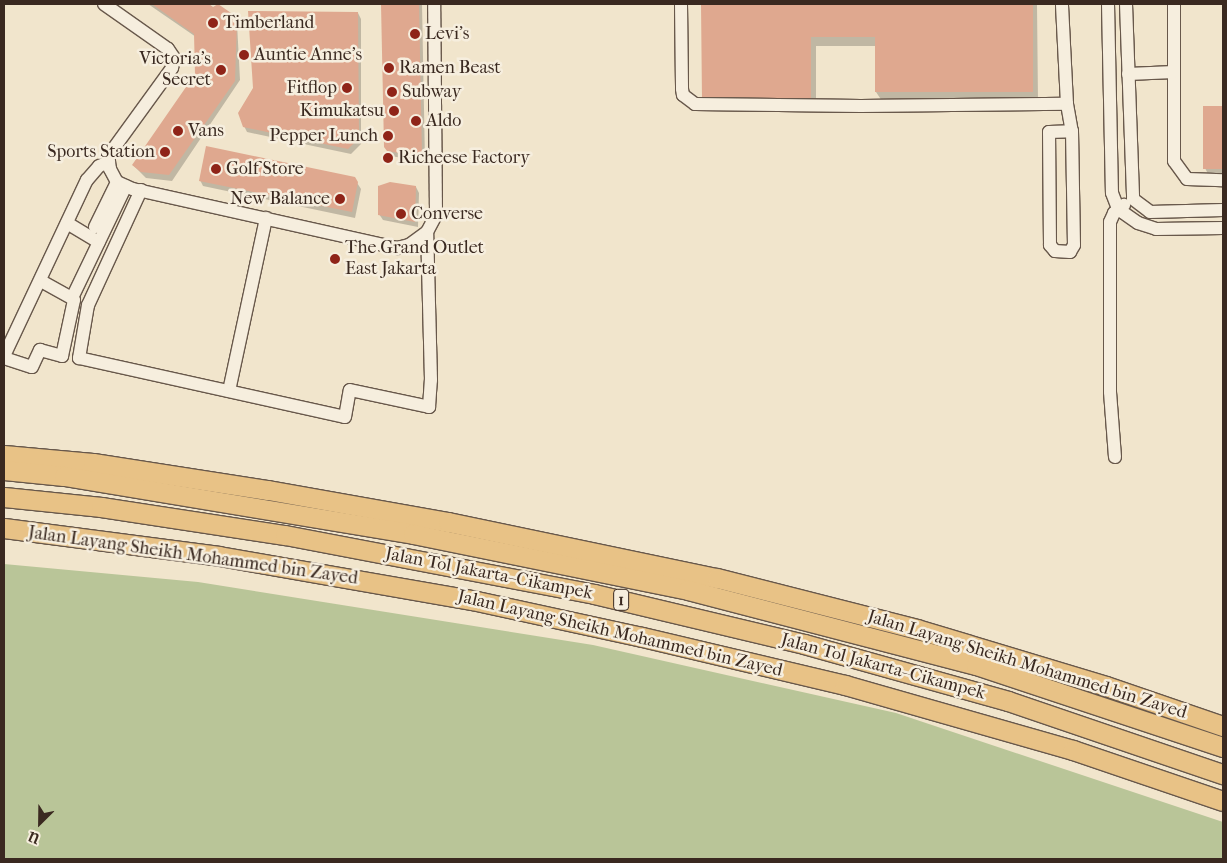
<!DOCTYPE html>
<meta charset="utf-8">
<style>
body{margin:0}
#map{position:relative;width:1227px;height:863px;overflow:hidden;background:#f1e5cc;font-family:"IM FELL French Canon",serif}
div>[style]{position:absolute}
.green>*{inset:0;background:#b9c598}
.shadow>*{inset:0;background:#0003}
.building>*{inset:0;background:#dfa88f;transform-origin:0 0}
.roads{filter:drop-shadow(1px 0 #68584b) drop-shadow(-1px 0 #68584b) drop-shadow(0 1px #68584b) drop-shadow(0 -1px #68584b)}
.minor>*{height:12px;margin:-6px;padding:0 6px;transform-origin:6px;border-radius:6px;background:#f6eede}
.highway>*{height:19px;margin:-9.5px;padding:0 9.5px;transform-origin:9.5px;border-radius:9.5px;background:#e8c286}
.dots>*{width:14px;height:14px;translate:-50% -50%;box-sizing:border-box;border:2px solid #f6eede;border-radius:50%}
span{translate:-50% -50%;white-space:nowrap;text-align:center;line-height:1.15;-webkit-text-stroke:5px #f6eede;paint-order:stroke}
.shield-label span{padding:1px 4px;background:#f6eede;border:1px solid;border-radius:4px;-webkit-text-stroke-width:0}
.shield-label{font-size:16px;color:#3a2920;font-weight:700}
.poi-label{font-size:18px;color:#3a2920}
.left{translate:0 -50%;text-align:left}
.right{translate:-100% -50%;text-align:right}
.street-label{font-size:18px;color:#3a2920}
.frame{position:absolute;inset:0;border:5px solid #3a2920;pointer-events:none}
.north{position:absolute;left:15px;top:798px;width:50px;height:50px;-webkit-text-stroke:4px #f6eede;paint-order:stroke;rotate:203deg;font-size:14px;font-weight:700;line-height:20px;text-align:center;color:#3a2920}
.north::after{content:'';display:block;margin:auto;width:18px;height:22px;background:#3a2920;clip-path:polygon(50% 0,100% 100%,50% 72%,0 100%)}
</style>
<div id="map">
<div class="green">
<div style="clip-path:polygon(4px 564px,198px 582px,593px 645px,896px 713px,1223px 822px,1223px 859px,4px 859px)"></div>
</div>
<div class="shadow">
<div style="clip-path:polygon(148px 4px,206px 4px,233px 16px,237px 23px,240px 80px,172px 181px,146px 178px,133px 165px,196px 75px,196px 37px)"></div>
<div style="clip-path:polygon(383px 4px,422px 4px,425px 162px,391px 156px,385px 147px)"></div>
<div style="clip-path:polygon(703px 4px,1037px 4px,1038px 101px,882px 101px,876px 92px,876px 46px,816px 46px,816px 109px,704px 101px)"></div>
<div style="clip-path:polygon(358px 13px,361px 19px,361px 144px,351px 154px,247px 132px,244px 126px)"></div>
<div style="clip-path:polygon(1223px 107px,1223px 178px,1210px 178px,1205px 168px,1204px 108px)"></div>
<div style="clip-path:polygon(354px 178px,361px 189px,355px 218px,203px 186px,200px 180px)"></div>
<div style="clip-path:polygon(416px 187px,419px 193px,418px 227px,383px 220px,379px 214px)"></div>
</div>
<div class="building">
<div style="clip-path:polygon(152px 4px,209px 4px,213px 7px,218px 4px,234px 15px,237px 21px,235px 81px,169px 175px,141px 172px,132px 165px,195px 74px,194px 34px)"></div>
<div style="clip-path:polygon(381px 4px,419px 4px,422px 157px,387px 151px,384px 147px)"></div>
<div style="clip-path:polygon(701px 4px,1033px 4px,1033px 92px,875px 92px,875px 37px,811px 37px,811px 100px,702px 101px)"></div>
<div style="clip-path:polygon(248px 11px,358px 12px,359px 138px,348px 149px,243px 127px,238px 113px,253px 88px)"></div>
<div style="left:1203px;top:106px;width:20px;height:63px"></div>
<div style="clip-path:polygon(206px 146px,355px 177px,358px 182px,352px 212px,199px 181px)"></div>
<div style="clip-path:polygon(390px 182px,416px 186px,415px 222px,378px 215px,378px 186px)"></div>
</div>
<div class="roads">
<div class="minor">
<div style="left:104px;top:4px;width:78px;rotate:35.1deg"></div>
<div style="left:168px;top:49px;width:11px;rotate:56deg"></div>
<div style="left:174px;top:58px;width:10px;rotate:101deg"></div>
<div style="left:172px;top:68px;width:109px;rotate:126deg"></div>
<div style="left:108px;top:156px;width:13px;rotate:81deg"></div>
<div style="left:110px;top:169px;width:15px;rotate:62deg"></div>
<div style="left:117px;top:182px;width:17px;rotate:24deg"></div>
<div style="left:133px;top:189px;width:271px;rotate:12.6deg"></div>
<div style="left:397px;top:248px;width:12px;rotate:-14deg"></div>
<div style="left:409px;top:245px;width:22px;rotate:-36deg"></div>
<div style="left:427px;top:232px;width:19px;rotate:-62deg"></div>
<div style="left:436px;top:215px;width:211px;rotate:-90.5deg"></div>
<div style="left:681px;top:4px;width:85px;rotate:89.3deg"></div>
<div style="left:682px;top:89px;width:6px;rotate:81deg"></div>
<div style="left:683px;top:95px;width:15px;rotate:37deg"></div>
<div style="left:695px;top:104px;width:166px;rotate:0.7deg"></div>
<div style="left:861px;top:106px;width:206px;rotate:-0.6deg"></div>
<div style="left:1067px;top:104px;width:100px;rotate:-92.9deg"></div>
<div style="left:1108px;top:4px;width:189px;rotate:88.8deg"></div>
<div style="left:1112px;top:193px;width:17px;rotate:69deg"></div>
<div style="left:1118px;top:209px;width:24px;rotate:35deg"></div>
<div style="left:1138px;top:223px;width:19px;rotate:18deg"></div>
<div style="left:1156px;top:229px;width:67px;rotate:-0.9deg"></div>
<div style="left:1126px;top:4px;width:195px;rotate:87.9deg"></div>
<div style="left:1133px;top:199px;width:21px;rotate:37deg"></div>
<div style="left:1150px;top:212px;width:73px;rotate:-1.6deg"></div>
<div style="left:1174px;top:4px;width:157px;rotate:90deg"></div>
<div style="left:1174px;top:161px;width:22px;rotate:54deg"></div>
<div style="left:1187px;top:179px;width:36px;rotate:2deg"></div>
<div style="left:1128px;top:74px;width:46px;rotate:-2.5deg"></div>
<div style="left:1067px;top:104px;width:27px;rotate:80deg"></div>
<div style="left:1072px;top:131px;width:114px;rotate:89deg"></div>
<div style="left:1074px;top:245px;width:8px;rotate:120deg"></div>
<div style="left:1070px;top:252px;width:15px;rotate:-176deg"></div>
<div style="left:1055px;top:251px;width:8px;rotate:-130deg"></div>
<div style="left:1050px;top:245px;width:113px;rotate:-90.5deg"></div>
<div style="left:1049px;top:132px;width:23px;rotate:-2deg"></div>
<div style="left:141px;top:190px;width:127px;rotate:114.7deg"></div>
<div style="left:88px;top:305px;width:54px;rotate:99.6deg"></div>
<div style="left:79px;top:358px;width:272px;rotate:12.5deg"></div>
<div style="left:345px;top:417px;width:27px;rotate:-80deg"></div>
<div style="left:350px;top:390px;width:81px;rotate:12.1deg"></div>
<div style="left:429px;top:407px;width:27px;rotate:-86deg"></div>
<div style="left:431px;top:380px;width:148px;rotate:-91.5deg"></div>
<div style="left:67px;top:223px;width:37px;rotate:31deg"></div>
<div style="left:95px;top:227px;width:50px;rotate:-63.9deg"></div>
<div style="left:41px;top:281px;width:35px;rotate:29deg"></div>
<div style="left:4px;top:356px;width:195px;rotate:-64.8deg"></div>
<div style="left:87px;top:180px;width:18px;rotate:-49deg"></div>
<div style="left:99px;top:166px;width:11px;rotate:-22deg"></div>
<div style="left:4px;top:358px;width:29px;rotate:18deg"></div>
<div style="left:32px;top:367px;width:19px;rotate:-65deg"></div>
<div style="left:40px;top:350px;width:23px;rotate:15deg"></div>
<div style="left:62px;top:356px;width:57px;rotate:-77.9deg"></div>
<div style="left:74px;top:300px;width:3px;rotate:-135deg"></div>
<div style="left:72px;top:298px;width:124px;rotate:-64.3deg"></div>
<div style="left:229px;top:391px;width:177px;rotate:-77.9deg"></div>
<div style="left:1115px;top:457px;width:65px;rotate:-94.4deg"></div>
<div style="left:1110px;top:392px;width:170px;rotate:-90deg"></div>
<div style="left:1110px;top:222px;width:10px;rotate:-66deg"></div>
<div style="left:1114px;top:213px;width:13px;rotate:-39deg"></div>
</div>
<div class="highway">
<div style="left:4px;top:455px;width:89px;rotate:5.1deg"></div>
<div style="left:93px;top:463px;width:177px;rotate:8.8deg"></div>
<div style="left:268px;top:490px;width:183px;rotate:10.1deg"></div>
<div style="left:448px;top:522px;width:275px;rotate:11.8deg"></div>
<div style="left:717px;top:578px;width:206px;rotate:14.3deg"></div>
<div style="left:917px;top:629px;width:197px;rotate:16.8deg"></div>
<div style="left:1106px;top:686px;width:124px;rotate:18.9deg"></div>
<div style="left:4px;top:470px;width:60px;rotate:5.7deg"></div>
<div style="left:64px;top:476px;width:354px;rotate:9.4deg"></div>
<div style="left:413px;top:534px;width:281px;rotate:11.5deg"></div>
<div style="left:688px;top:590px;width:298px;rotate:14.6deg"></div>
<div style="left:976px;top:665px;width:260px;rotate:18.4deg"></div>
<div style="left:4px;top:497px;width:98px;rotate:5.9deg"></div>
<div style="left:101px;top:507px;width:186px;rotate:8.7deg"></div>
<div style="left:285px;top:535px;width:315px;rotate:10.8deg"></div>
<div style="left:594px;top:594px;width:216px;rotate:13.4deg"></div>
<div style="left:804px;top:644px;width:212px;rotate:15.6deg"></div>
<div style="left:1008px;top:701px;width:227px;rotate:18.8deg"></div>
<div style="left:4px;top:528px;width:217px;rotate:7.4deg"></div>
<div style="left:219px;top:556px;width:257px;rotate:9.9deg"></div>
<div style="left:472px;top:600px;width:174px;rotate:12.3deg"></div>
<div style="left:642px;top:637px;width:209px;rotate:13.3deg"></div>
<div style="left:845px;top:685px;width:237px;rotate:15.9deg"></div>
<div style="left:1073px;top:750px;width:158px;rotate:18.8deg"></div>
</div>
</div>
<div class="dots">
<div style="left:213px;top:23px;background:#8f2418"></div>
<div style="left:415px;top:34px;background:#8f2418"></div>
<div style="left:244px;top:55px;background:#8f2418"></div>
<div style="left:389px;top:68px;background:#8f2418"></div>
<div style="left:221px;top:70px;background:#8f2418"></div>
<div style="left:347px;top:88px;background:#8f2418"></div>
<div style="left:392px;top:92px;background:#8f2418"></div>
<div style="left:394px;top:111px;background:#8f2418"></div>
<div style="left:416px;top:121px;background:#8f2418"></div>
<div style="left:178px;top:131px;background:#8f2418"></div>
<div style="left:388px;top:136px;background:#8f2418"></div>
<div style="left:165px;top:152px;background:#8f2418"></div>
<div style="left:388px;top:158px;background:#8f2418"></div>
<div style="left:216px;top:169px;background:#8f2418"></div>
<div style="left:340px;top:199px;background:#8f2418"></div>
<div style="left:401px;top:214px;background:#8f2418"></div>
<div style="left:335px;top:259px;background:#8f2418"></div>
</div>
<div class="shield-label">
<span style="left:621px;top:600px">1</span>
</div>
<div class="poi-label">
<span class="left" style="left:223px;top:23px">Timberland</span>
<span class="left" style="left:425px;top:34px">Levi's</span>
<span class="left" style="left:254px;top:55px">Auntie Anne's</span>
<span class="right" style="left:211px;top:70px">Victoria's<br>Secret</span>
<span class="left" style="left:399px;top:68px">Ramen Beast</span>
<span class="right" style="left:337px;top:88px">Fitflop</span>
<span class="left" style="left:402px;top:92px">Subway</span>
<span class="right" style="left:384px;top:111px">Kimukatsu</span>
<span class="left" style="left:426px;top:121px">Aldo</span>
<span class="left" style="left:188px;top:131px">Vans</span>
<span class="right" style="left:378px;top:136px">Pepper Lunch</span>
<span class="right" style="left:155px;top:152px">Sports Station</span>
<span class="left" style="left:398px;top:158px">Richeese Factory</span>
<span class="left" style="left:226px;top:169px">Golf Store</span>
<span class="right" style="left:330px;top:199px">New Balance</span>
<span class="left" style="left:411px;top:214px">Converse</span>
<span class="left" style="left:345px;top:259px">The Grand Outlet<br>East Jakarta</span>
</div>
<div class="street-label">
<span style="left:193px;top:556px;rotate:8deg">Jalan Layang Sheikh Mohammed bin Zayed</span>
<span style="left:489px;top:574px;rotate:11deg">Jalan Tol Jakarta–Cikampek</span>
<span style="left:620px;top:634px;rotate:13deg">Jalan Layang Sheikh Mohammed bin Zayed</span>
<span style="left:1027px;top:665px;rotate:17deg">Jalan Layang Sheikh Mohammed bin Zayed</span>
<span style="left:883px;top:667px;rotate:15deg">Jalan Tol Jakarta–Cikampek</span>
</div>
<div class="frame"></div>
<div class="north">U</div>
</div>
